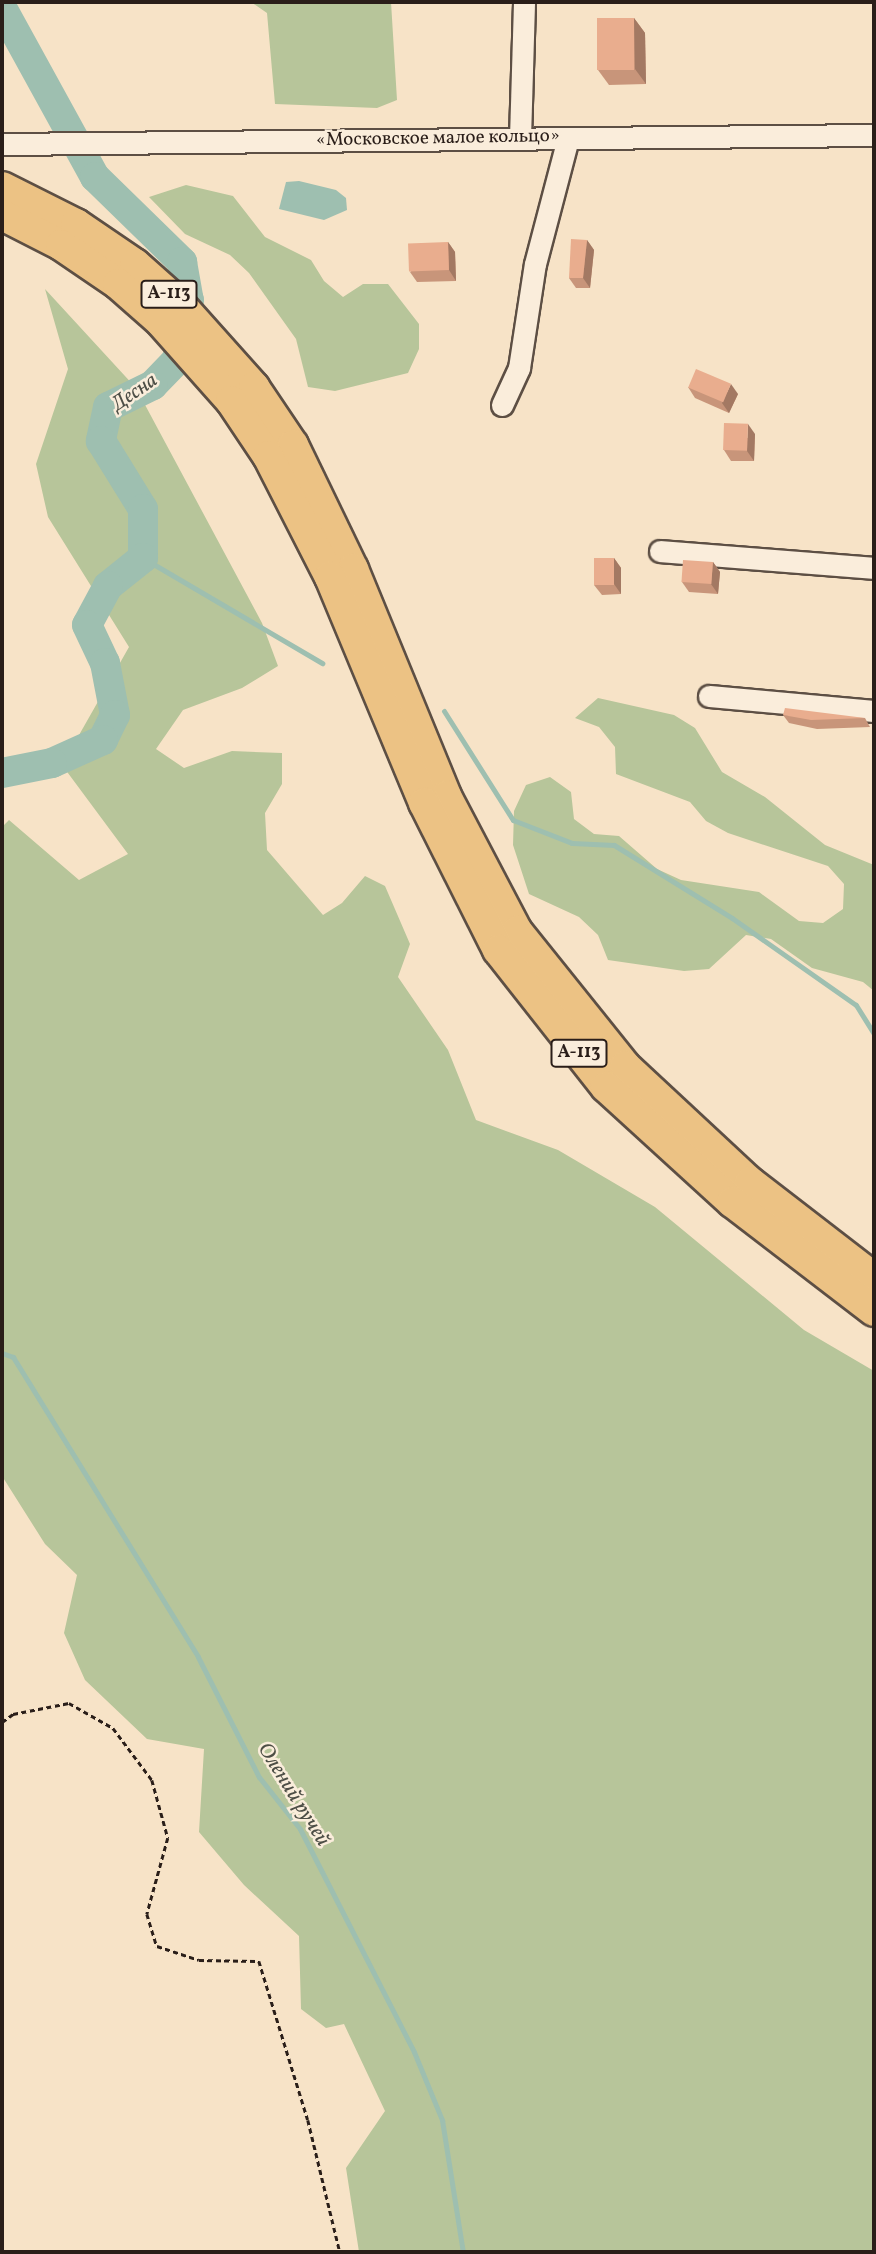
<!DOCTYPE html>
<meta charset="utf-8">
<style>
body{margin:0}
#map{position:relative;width:876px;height:2254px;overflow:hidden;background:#f7e3c7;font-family:Vollkorn,serif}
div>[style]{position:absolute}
.green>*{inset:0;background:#b7c59a}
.water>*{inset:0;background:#9ebfb0}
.stream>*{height:5px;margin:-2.5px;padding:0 2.5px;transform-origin:2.5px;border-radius:2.5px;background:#9ebfb0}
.river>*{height:30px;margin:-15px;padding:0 15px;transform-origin:15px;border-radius:15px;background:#9ebfb0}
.path>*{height:2.5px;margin-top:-1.25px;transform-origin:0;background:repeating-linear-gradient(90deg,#2a1e19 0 5px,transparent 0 8.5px)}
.roads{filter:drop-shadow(2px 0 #5d4f44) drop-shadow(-2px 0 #5d4f44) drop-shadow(0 2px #5d4f44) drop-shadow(0 -2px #5d4f44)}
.minor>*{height:21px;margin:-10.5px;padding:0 10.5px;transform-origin:10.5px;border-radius:10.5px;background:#faeddb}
.highway>*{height:30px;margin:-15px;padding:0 15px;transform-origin:15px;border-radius:15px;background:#ecc284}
.wall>*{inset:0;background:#c8957a}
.shaded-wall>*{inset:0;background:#a37963}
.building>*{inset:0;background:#e9ad8e;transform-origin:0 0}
span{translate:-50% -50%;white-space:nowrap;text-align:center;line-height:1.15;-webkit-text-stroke:5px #faeddb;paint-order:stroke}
.shield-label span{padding:2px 5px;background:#faeddb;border:2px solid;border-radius:5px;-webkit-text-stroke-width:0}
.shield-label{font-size:18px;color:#2a1e19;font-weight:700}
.street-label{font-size:19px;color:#2a1e19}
.water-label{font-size:21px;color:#4d4e46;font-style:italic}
.frame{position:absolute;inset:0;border:4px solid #2a1e19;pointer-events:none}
</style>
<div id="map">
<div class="green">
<div style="clip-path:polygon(251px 2px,391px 2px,397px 100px,377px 108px,275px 104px,267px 13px)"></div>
<div style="clip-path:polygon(186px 185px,233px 196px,265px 237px,311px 260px,324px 281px,343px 297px,363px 284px,388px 284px,419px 324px,419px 349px,408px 373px,335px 391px,308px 387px,296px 339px,249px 273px,230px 255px,185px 234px,149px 197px)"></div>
<div style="clip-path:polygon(45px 289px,136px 388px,262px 623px,278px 666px,242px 688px,183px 710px,156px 749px,184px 768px,232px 751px,282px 753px,282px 784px,265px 813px,267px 850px,323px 915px,342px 903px,365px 876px,385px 886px,410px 944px,398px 977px,448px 1050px,476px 1120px,558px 1150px,655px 1207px,804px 1330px,874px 1371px,874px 2252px,359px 2252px,346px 2168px,385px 2111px,344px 2024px,326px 2028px,301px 2009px,299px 1936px,244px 1885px,199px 1832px,204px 1749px,147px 1739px,85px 1680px,64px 1633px,77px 1575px,45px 1544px,2px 1476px,2px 827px,9px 820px,79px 880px,128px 854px,62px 765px,129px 647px,48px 517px,36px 464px,68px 369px)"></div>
<div style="clip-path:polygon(598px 698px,674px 715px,695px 728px,722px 772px,765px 797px,825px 845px,874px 865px,874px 991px,863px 982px,812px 968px,771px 939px,746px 935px,709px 969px,684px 971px,608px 960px,598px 935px,579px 917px,529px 894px,513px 845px,514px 811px,526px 785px,550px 777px,571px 792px,574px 819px,594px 834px,619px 836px,657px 869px,681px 880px,759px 892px,799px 921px,823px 923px,843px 909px,844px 884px,828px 866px,728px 833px,706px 821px,690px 802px,616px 774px,615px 747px,599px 727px,575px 718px)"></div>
</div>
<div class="water">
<div style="clip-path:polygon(299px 181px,336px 190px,346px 198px,347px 210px,324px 220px,279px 209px,286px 182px)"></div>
</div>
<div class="stream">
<div style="left:143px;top:558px;width:208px;rotate:30.4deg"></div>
<div style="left:444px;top:711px;width:129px;rotate:57.7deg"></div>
<div style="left:513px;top:820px;width:63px;rotate:21.3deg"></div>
<div style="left:572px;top:843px;width:42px;rotate:2.7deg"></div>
<div style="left:614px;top:845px;width:139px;rotate:31.7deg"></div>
<div style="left:732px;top:918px;width:151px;rotate:35.1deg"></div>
<div style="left:856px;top:1005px;width:34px;rotate:58deg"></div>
<div style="left:2px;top:1353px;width:12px;rotate:20deg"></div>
<div style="left:13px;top:1357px;width:352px;rotate:58.3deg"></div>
<div style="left:198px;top:1657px;width:135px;rotate:63.1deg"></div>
<div style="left:259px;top:1777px;width:66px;rotate:51.7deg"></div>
<div style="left:300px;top:1829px;width:250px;rotate:62.9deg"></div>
<div style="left:414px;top:2052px;width:74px;rotate:67.6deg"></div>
<div style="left:442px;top:2120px;width:134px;rotate:81deg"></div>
</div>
<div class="river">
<div style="left:2px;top:8px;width:193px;rotate:61.2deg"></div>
<div style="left:95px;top:177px;width:122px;rotate:44.3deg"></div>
<div style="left:182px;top:262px;width:39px;rotate:80deg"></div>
<div style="left:189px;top:300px;width:61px;rotate:101.3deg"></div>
<div style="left:177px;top:360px;width:35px;rotate:134deg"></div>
<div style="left:153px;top:385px;width:50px;rotate:153.9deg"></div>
<div style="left:108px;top:407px;width:35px;rotate:102deg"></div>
<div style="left:101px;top:441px;width:80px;rotate:58.3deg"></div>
<div style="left:143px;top:509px;width:49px;rotate:90deg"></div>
<div style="left:143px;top:558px;width:45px;rotate:141.3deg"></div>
<div style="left:108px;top:586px;width:44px;rotate:118.3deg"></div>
<div style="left:87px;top:625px;width:42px;rotate:64.7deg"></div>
<div style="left:105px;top:663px;width:53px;rotate:79.1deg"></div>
<div style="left:115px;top:715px;width:28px;rotate:116deg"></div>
<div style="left:103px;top:740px;width:56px;rotate:155.7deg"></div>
<div style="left:52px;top:763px;width:51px;rotate:168.7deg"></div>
</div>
<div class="path">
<div style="left:2px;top:1722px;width:14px;rotate:-36deg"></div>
<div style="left:13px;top:1714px;width:57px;rotate:-11.1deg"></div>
<div style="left:69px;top:1703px;width:51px;rotate:29.6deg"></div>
<div style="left:113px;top:1728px;width:65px;rotate:53.1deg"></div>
<div style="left:152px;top:1780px;width:60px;rotate:74.6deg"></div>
<div style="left:168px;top:1838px;width:79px;rotate:105.4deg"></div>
<div style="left:147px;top:1914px;width:34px;rotate:73deg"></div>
<div style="left:157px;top:1946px;width:44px;rotate:18.4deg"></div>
<div style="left:199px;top:1960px;width:60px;rotate:1deg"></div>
<div style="left:259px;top:1961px;width:166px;rotate:72.9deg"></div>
<div style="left:308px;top:2120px;width:136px;rotate:76.4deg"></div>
</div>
<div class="roads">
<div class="minor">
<div style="left:520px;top:138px;width:136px;rotate:-88.3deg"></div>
<div style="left:2px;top:144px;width:872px;rotate:-0.59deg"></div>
<div style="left:502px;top:405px;width:41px;rotate:-65.3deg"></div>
<div style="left:519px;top:368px;width:105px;rotate:-81.3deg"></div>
<div style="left:535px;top:264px;width:130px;rotate:-75.3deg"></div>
<div style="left:660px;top:551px;width:215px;rotate:4.5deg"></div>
<div style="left:709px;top:696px;width:166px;rotate:5.2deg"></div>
</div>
<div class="highway">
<div style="left:2px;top:187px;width:83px;rotate:26.6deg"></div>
<div style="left:76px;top:224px;width:71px;rotate:34.1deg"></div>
<div style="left:135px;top:264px;width:59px;rotate:41.6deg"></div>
<div style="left:179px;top:303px;width:113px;rotate:48.2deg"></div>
<div style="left:254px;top:387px;width:70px;rotate:56.1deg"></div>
<div style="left:293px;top:445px;width:138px;rotate:64.2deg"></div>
<div style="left:353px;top:569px;width:245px;rotate:67.7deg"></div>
<div style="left:446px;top:796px;width:153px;rotate:62.3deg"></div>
<div style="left:517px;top:931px;width:173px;rotate:51.3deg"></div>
<div style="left:625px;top:1066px;width:171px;rotate:42.9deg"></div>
<div style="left:750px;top:1182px;width:157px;rotate:37.7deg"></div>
<div style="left:2px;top:215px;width:66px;rotate:27deg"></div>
<div style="left:61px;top:245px;width:69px;rotate:34.4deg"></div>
<div style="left:118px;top:284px;width:56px;rotate:41.4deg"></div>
<div style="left:160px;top:321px;width:107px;rotate:48.4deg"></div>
<div style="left:231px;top:401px;width:66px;rotate:56.1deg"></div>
<div style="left:268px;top:456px;width:136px;rotate:62.9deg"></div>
<div style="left:330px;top:577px;width:245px;rotate:67.4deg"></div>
<div style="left:424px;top:803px;width:165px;rotate:63.3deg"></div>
<div style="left:498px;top:950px;width:174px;rotate:51.8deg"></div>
<div style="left:606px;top:1087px;width:171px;rotate:42.4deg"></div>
<div style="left:732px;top:1202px;width:179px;rotate:37.5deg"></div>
</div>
</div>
<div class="wall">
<div style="clip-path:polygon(634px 18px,645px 33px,646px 84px,609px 85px,598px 70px)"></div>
<div style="clip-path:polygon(587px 240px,594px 250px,590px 288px,576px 288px,569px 278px)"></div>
<div style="clip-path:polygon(448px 242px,455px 252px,456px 281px,417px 282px,410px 272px)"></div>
<div style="clip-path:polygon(688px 387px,738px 394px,729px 413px,695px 398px)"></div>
<div style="clip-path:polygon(755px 434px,754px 461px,731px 461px,724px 450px)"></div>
<div style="clip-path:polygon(614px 558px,621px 568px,621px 594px,602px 595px,594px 585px)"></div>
<div style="clip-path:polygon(713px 562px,720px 572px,718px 594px,689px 592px,682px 582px)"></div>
<div style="clip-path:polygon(783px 715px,865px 718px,870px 727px,817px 729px,789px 723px)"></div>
</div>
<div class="shaded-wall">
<div style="clip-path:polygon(634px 18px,645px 33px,646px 84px,635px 69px)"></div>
<div style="clip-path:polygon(587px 240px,594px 250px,590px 288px,583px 278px)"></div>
<div style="clip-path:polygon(448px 242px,455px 252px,456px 281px,449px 270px)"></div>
<div style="clip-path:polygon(731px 384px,738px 394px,729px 413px,722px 403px)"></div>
<div style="clip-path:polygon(748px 424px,755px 434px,754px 461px,747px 451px)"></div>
<div style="clip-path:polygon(614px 558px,621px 568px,621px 594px,614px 584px)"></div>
<div style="clip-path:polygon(713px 562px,720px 572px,718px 594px,711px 584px)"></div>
</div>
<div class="building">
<div style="left:597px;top:18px;width:37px;height:52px"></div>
<div style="clip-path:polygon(571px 239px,587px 240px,583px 278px,569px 278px)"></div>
<div style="left:448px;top:242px;width:28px;height:40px;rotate:88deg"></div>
<div style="left:696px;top:369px;width:38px;height:20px;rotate:23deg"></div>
<div style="left:724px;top:423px;width:24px;height:27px;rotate:2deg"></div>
<div style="left:594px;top:558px;width:20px;height:27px"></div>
<div style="left:683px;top:560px;width:30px;height:22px;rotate:4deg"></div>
<div style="clip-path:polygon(785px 708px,865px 718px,811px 720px,783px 715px)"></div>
</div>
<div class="shield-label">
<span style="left:169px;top:294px">А-113</span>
<span style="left:579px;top:1053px">А-113</span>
</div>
<div class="street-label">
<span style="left:438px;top:139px;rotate:-1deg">«Московское малое кольцо»</span>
</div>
<div class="water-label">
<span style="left:135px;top:393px;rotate:-34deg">Десна</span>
<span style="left:293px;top:1795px;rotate:58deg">Олений ручей</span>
</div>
<div class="frame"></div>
</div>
